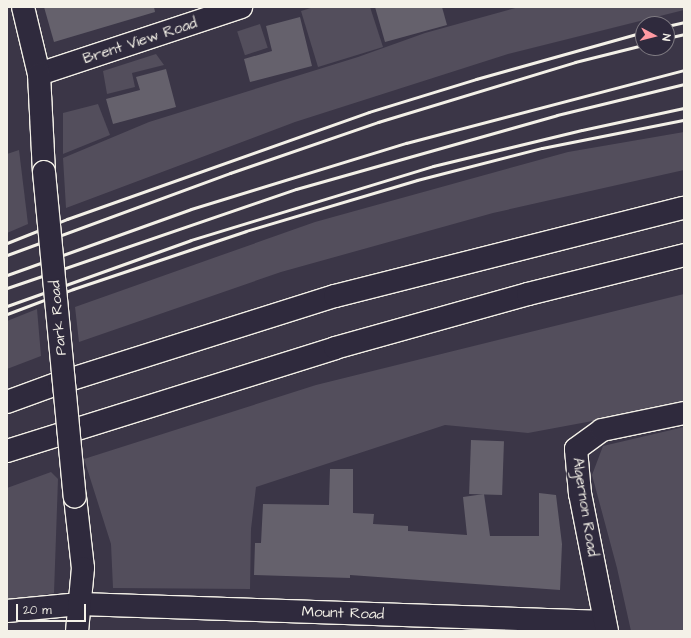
<!DOCTYPE html>
<style>
body{margin:0}
#map{position:relative;width:691px;height:638px;overflow:hidden;background:#3b3647;font-family:"Architects Daughter",sans-serif}
div>[style]{position:absolute}
.green>*{inset:0;background:#534e5c;transform-origin:0 0}
.building>*{inset:0;background:#65616c;transform-origin:0 0}
.roads{filter:drop-shadow(1px 0 #f4f1e8) drop-shadow(-1px 0 #f4f1e8) drop-shadow(0 1px #f4f1e8) drop-shadow(0 -1px #f4f1e8)}
.street>*{height:22px;margin:-11px;padding:0 11px;transform-origin:11px;border-radius:11px;background:#2f2a3d}
.secondary>*{height:22px;margin:-11px;padding:0 11px;transform-origin:11px;border-radius:11px;background:#2f2a3d}
.highway>*{height:22px;margin:-11px;padding:0 11px;transform-origin:11px;border-radius:11px;background:#2f2a3d}
.rail>*{height:3px;margin:-1.5px;padding:0 1.5px;transform-origin:1.5px;border-radius:1.5px;background:#f4f1e8}
.bridges{filter:drop-shadow(1px 0 #f4f1e8) drop-shadow(-1px 0 #f4f1e8) drop-shadow(0 1px #f4f1e8) drop-shadow(0 -1px #f4f1e8)}
.secondary-bridge>*{height:22px;margin:-11px;padding:0 11px;transform-origin:11px;border-radius:11px;background:#2f2a3d}
span{translate:-50% -50%;white-space:nowrap;text-align:center;line-height:1.15;-webkit-text-stroke:4px #2f2a3d;paint-order:stroke}
.street-label{font-size:15px;color:#f4f1e8}
.frame{position:absolute;inset:0;border:8px solid #f4f1e8;pointer-events:none}
.north{position:absolute;left:635px;top:16px;width:40px;height:40px;box-sizing:border-box;background:#2f2a3d;border:1px solid #7e7a81;border-radius:50%;rotate:97deg;font-size:11px;font-weight:700;line-height:16px;text-align:center;color:#f4f1e8}
.north::after{content:'';display:block;margin:auto;width:14px;height:18px;background:#ff9aa2;clip-path:polygon(50% 0,100% 100%,50% 72%,0 100%)}
.scale{position:absolute;left:16px;top:604px;width:70px;height:18px;box-sizing:border-box;border:2px solid #f4f1e8;border-top:0;padding-left:5px;font-size:12px;line-height:14px;white-space:nowrap;color:#f4f1e8;-webkit-text-stroke:3px #2f2a3d;paint-order:stroke}
</style>
<div id="map">
<div class="green">
<div style="clip-path:polygon(314px 7px,370px 7px,383px 47px,318px 67px,301px 11px)"></div>
<div style="clip-path:polygon(519px 7px,684px 7px,684px 10px,508px 54px,295px 122px,66px 208px,63px 158px,149px 122px,358px 57px,425px 33px)"></div>
<div style="left:260px;top:24px;width:25px;height:24px;rotate:72deg"></div>
<div style="clip-path:polygon(156px 54px,164px 65px,132px 73px,135px 87px,107px 94px,103px 71px)"></div>
<div style="clip-path:polygon(98px 104px,110px 135px,63px 154px,63px 113px)"></div>
<div style="clip-path:polygon(684px 132px,684px 170px,493px 213px,281px 272px,79px 342px,75px 307px,315px 222px,568px 152px)"></div>
<div style="clip-path:polygon(19px 150px,28px 224px,7px 233px,7px 154px)"></div>
<div style="clip-path:polygon(684px 294px,684px 404px,528px 433px,445px 425px,256px 487px,251px 529px,250px 589px,113px 588px,111px 544px,84px 459px,316px 385px)"></div>
<div style="clip-path:polygon(37px 309px,41px 356px,7px 369px,7px 321px)"></div>
<div style="clip-path:polygon(684px 427px,684px 631px,631px 631px,617px 568px,592px 475px,603px 446px)"></div>
<div style="clip-path:polygon(51px 472px,58px 479px,54px 593px,7px 601px,7px 488px)"></div>
</div>
<div class="building">
<div style="clip-path:polygon(44px 7px,154px 7px,155px 12px,54px 42px)"></div>
<div style="clip-path:polygon(375px 7px,442px 7px,447px 25px,385px 42px)"></div>
<div style="clip-path:polygon(300px 17px,312px 66px,250px 82px,244px 59px,272px 51px,266px 26px)"></div>
<div style="clip-path:polygon(166px 69px,176px 107px,113px 124px,106px 99px,140px 90px,136px 77px)"></div>
<div style="left:471px;top:440px;width:33px;height:54px;rotate:2deg"></div>
<div style="clip-path:polygon(330px 469px,353px 469px,353px 513px,374px 514px,373px 524px,408px 526px,408px 531px,467px 535px,463px 497px,484px 494px,490px 536px,539px 536px,539px 493px,556px 495px,562px 544px,560px 590px,350px 575px,350px 578px,254px 575px,255px 543px,261px 543px,263px 504px,329px 505px)"></div>
</div>
<div class="roads">
<div class="street">
<div style="left:39px;top:74px;width:213px;rotate:-18.3deg"></div>
<div style="left:7px;top:611px;width:73px;rotate:-5.5deg"></div>
<div style="left:80px;top:604px;width:525px;rotate:1.96deg"></div>
<div style="left:607px;top:631px;width:140px;rotate:-101.1deg"></div>
<div style="left:580px;top:494px;width:45px;rotate:-95.1deg"></div>
<div style="left:576px;top:449px;width:32px;rotate:-36deg"></div>
<div style="left:602px;top:430px;width:84px;rotate:-11.7deg"></div>
</div>
<div class="secondary">
<div style="left:23px;top:7px;width:69px;rotate:76.6deg"></div>
<div style="left:39px;top:74px;width:98px;rotate:87.1deg"></div>
<div style="left:75px;top:497px;width:71px;rotate:83.6deg"></div>
<div style="left:83px;top:568px;width:63px;rotate:95.4deg"></div>
</div>
<div class="highway">
<div style="left:7px;top:402px;width:55px;rotate:-20.1deg"></div>
<div style="left:59px;top:383px;width:289px;rotate:-17.5deg"></div>
<div style="left:335px;top:296px;width:360px;rotate:-14.2deg"></div>
<div style="left:7px;top:451px;width:344px;rotate:-17.4deg"></div>
<div style="left:335px;top:348px;width:200px;rotate:-15.6deg"></div>
<div style="left:528px;top:294px;width:161px;rotate:-14deg"></div>
</div>
</div>
<div class="rail">
<div style="left:667px;top:26px;width:17px;rotate:-13deg"></div>
<div style="left:667px;top:38px;width:17px;rotate:-13deg"></div>
<div style="left:7px;top:243px;width:65px;rotate:-21.8deg"></div>
<div style="left:67px;top:219px;width:320px;rotate:-19.5deg"></div>
<div style="left:369px;top:112px;width:112px;rotate:-17.1deg"></div>
<div style="left:476px;top:79px;width:173px;rotate:-15.7deg"></div>
<div style="left:7px;top:255px;width:238px;rotate:-20.2deg"></div>
<div style="left:230px;top:173px;width:157px;rotate:-19deg"></div>
<div style="left:378px;top:122px;width:206px;rotate:-16.9deg"></div>
<div style="left:575px;top:62px;width:70px;rotate:-14deg"></div>
<div style="left:7px;top:275px;width:195px;rotate:-19.7deg"></div>
<div style="left:191px;top:209px;width:225px;rotate:-17.1deg"></div>
<div style="left:406px;top:143px;width:287px;rotate:-14.7deg"></div>
<div style="left:7px;top:288px;width:305px;rotate:-18.9deg"></div>
<div style="left:296px;top:189px;width:271px;rotate:-15.8deg"></div>
<div style="left:557px;top:115px;width:131px;rotate:-13.7deg"></div>
<div style="left:7px;top:306px;width:195px;rotate:-19.7deg"></div>
<div style="left:191px;top:240px;width:253px;rotate:-17deg"></div>
<div style="left:433px;top:166px;width:153px;rotate:-13.6deg"></div>
<div style="left:582px;top:130px;width:104px;rotate:-12.2deg"></div>
<div style="left:7px;top:314px;width:71px;rotate:-20.7deg"></div>
<div style="left:73px;top:289px;width:182px;rotate:-18.5deg"></div>
<div style="left:246px;top:231px;width:178px;rotate:-16.6deg"></div>
<div style="left:417px;top:180px;width:129px;rotate:-14.4deg"></div>
<div style="left:542px;top:148px;width:145px;rotate:-11.2deg"></div>
</div>
<div class="bridges">
<div class="secondary-bridge">
<div style="left:44px;top:172px;width:326px;rotate:84.6deg"></div>
</div>
</div>
<div class="street-label">
<span style="left:140px;top:41px;rotate:-18deg">Brent View Road</span>
<span style="left:58px;top:318px;rotate:-95deg">Park Road</span>
<span style="left:585px;top:507px;rotate:81deg">Algernon Road</span>
<span style="left:343px;top:613px;rotate:2deg">Mount Road</span>
</div>
<div class="frame"></div>
<div class="north">N</div>
<div class="scale">20 m</div>
</div>
